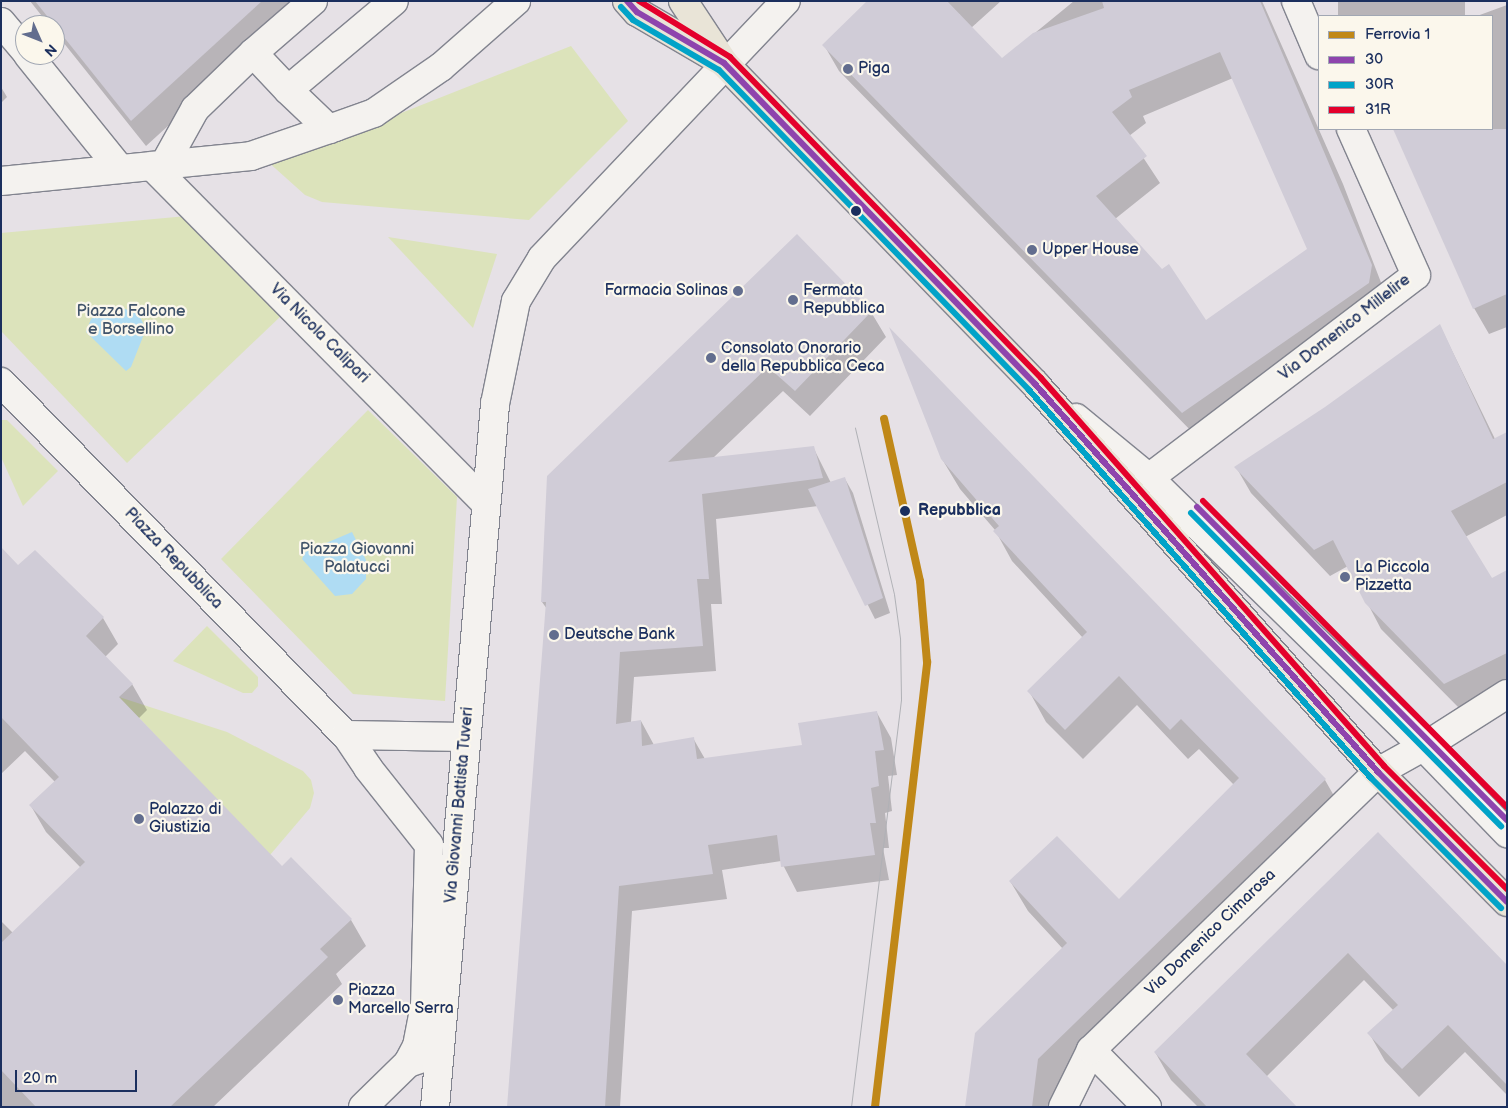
<!DOCTYPE html>
<style>
body{margin:0}
#map{position:relative;width:1508px;height:1108px;overflow:hidden;background:#e6e1e6;font-family:"Balsamiq Sans",sans-serif}
div>[style]{position:absolute}
.green>*{inset:0;background:#dce3bb}
.water>*{inset:0;background:#afdcf3}
.shadow>*{inset:0;background:#0003;transform-origin:0 0}
.building>*{inset:0;background:#d0ccd7}
.roads{filter:drop-shadow(1px 0 #82848f) drop-shadow(-1px 0 #82848f) drop-shadow(0 1px #82848f) drop-shadow(0 -1px #82848f)}
.minor>*{height:28px;margin:-14px;padding:0 14px;transform-origin:14px;border-radius:14px;background:#f4f2ef}
.major>*{height:28px;margin:-14px;padding:0 14px;transform-origin:14px;border-radius:14px;background:#e9e4d7}
.tram>*{height:1px;margin:-0.5px;padding:0 0.5px;transform-origin:0.5px;border-radius:0.5px;background:#b0b1b6}
.bus-1>*{height:6px;margin:-3px;padding:0 3px;transform-origin:3px;border-radius:3px;background:#8e44ad}
.bus-2>*{height:6px;margin:-3px;padding:0 3px;transform-origin:3px;border-radius:3px;background:#01a3c8}
.bus-3>*{height:6px;margin:-3px;padding:0 3px;transform-origin:3px;border-radius:3px;background:#e4002b}
.rail-1>*{height:8px;margin:-4px;padding:0 4px;transform-origin:4px;border-radius:4px;background:#c08818}
.dots>*{width:14px;height:14px;translate:-50% -50%;box-sizing:border-box;border:2px solid #fbf7ec;border-radius:50%}
span{translate:-50% -50%;white-space:nowrap;text-align:center;line-height:1.15;-webkit-text-stroke:4.5px #fbf7ec;paint-order:stroke}
.poi-label{font-size:16px;color:#1b2f5e}
.left{translate:0 -50%;text-align:left}
.right{translate:-100% -50%;text-align:right}
.park-label{font-size:16px;color:#40536a}
.street-label{font-size:16px;color:#1b2f5e}
.stop-label{font-size:16px;color:#1b2f5e;font-weight:700}
.frame{position:absolute;inset:0;border:2px solid #1b2f5e;pointer-events:none}
.legend{position:absolute;left:1318px;top:15px;width:175px;height:115px;box-sizing:border-box;background:#fbf7ec;border:1px solid #a1a7b3;margin:0;padding:6px 9px;list-style:none;font-size:15px;color:#1b2f5e}
.legend li{display:flex;align-items:center;gap:10px;height:25px}
.legend b{width:25px;border:1px solid #a1a7b3}
.north{position:absolute;left:15px;top:15px;width:50px;height:50px;box-sizing:border-box;background:#fbf7ec;border:1px solid #a1a7b3;border-radius:50%;rotate:134deg;font-size:14px;font-weight:700;line-height:20px;text-align:center;color:#1b2f5e}
.north::after{content:'';display:block;margin:auto;width:18px;height:22px;background:#626d8e;clip-path:polygon(50% 0,100% 100%,50% 72%,0 100%)}
.scale{position:absolute;left:15px;top:1070px;width:122px;height:22px;box-sizing:border-box;border:2px solid #1b2f5e;border-top:0;padding-left:6px;font-size:15px;line-height:18px;white-space:nowrap;color:#1b2f5e;-webkit-text-stroke:4px #fbf7ec;paint-order:stroke}
</style>
<div id="map">
<div class="green">
<div style="clip-path:polygon(571px 46px,628px 121px,529px 220px,322px 202px,305px 195px,266px 160px,338px 138px)"></div>
<div style="clip-path:polygon(187px 216px,282px 315px,127px 463px,1px 331px,1px 233px)"></div>
<div style="clip-path:polygon(388px 237px,497px 254px,473px 328px)"></div>
<div style="clip-path:polygon(368px 410px,457px 497px,445px 701px,353px 694px,221px 559px)"></div>
<div style="clip-path:polygon(1px 420px,7px 420px,58px 471px,23px 506px,1px 457px)"></div>
<div style="clip-path:polygon(207px 626px,258px 677px,258px 686px,252px 693px,243px 693px,173px 661px)"></div>
<div style="clip-path:polygon(119px 697px,227px 732px,303px 771px,311px 780px,314px 793px,310px 808px,270px 855px)"></div>
</div>
<div class="water">
<div style="clip-path:polygon(112px 305px,138px 313px,146px 329px,131px 367px,126px 371px,86px 332px,91px 319px)"></div>
<div style="clip-path:polygon(352px 532px,366px 560px,366px 579px,352px 594px,335px 596px,302px 559px,305px 552px)"></div>
</div>
<div class="shadow">
<div style="clip-path:polygon(30px 1px,305px 1px,146px 146px,55px 32px,55px 25px,49px 25px)"></div>
<div style="clip-path:polygon(evenodd,869px 1px,1001px 1px,971px 28px,1002px 60px,1074px 1px,1262px 1px,1343px 184px,1387px 298px,1198px 438px,839px 71px,824px 45px,869px 1px,1233px 78px,1309px 250px,1206px 322px,1115px 219px,1160px 183px,1129px 136px,1146px 123px,1143px 116px,1233px 78px)"></div>
<div style="left:1338px;top:1px;width:127px;height:17px"></div>
<div style="clip-path:polygon(1507px 5px,1507px 327px,1489px 334px,1474px 308px,1395px 129px,1492px 129px,1492px 16px,1477px 16px)"></div>
<div style="clip-path:polygon(1px 87px,7px 97px,1px 103px)"></div>
<div style="clip-path:polygon(871px 312px,886px 337px,810px 416px,783px 391px,713px 458px,813px 447px,831px 483px,845px 479px,853px 493px,890px 613px,875px 619px,818px 506px,716px 519px,722px 604px,711px 604px,716px 671px,634px 677px,631px 722px,641px 721px,654px 745px,693px 738px,705px 759px,803px 746px,877px 713px,891px 738px,897px 775px,888px 776px,892px 811px,885px 813px,889px 848px,883px 848px,889px 880px,797px 892px,781px 861px,722px 870px,727px 899px,632px 911px,620px 1107px,509px 1107px,547px 609px,542px 602px,549px 476px)"></div>
<div style="clip-path:polygon(1440px 326px,1495px 439px,1507px 434px,1507px 515px,1465px 537px,1492px 579px,1507px 572px,1507px 686px,1460px 709px,1381px 629px,1348px 566px,1330px 576px,1251px 493px,1236px 467px,1326px 408px)"></div>
<div style="clip-path:polygon(942px 459px,1325px 780px,1342px 810px,1055px 1089px,1053px 1107px,966px 1107px,1063px 949px,1028px 911px,1010px 881px,1119px 900px,1234px 785px,1199px 749px,1188px 759px,1137px 705px,1083px 759px,1046px 722px,1029px 691px,1083px 638px,1012px 561px,995px 530px,960px 489px)"></div>
<div style="clip-path:polygon(1px 549px,18px 567px,103px 618px,118px 644px,105px 657px,132px 684px,147px 710px,138px 719px,282px 868px,351px 920px,366px 946px,336px 974px,342px 984px,213px 1107px,1px 1107px,1px 921px,13px 933px,81px 868px,46px 832px,31px 806px,55px 782px,25px 751px,1px 774px)"></div>
<div style="clip-path:polygon(1378px 834px,1507px 967px,1507px 1095px,1465px 1052px,1419px 1097px,1385px 1061px,1369px 1033px,1394px 1011px,1364px 980px,1266px 1077px,1295px 1107px,1198px 1107px,1171px 1080px,1155px 1052px)"></div>
</div>
<div class="building">
<div style="clip-path:polygon(35px 1px,262px 1px,131px 121px)"></div>
<div style="clip-path:polygon(evenodd,867px 1px,947px 1px,1002px 58px,1033px 33px,1104px 8px,1102px 1px,1260px 1px,1372px 265px,1369px 283px,1182px 413px,822px 45px,867px 1px,1220px 52px,1307px 249px,1206px 320px,1169px 264px,1162px 269px,1096px 196px,1147px 156px,1112px 112px,1132px 97px,1129px 90px,1220px 52px)"></div>
<div style="clip-path:polygon(1393px 129px,1507px 129px,1507px 294px,1473px 309px)"></div>
<div style="clip-path:polygon(797px 234px,872px 311px,795px 391px,768px 367px,668px 462px,814px 446px,823px 478px,702px 494px,709px 579px,697px 579px,703px 646px,620px 652px,616px 724px,641px 720px,642px 746px,694px 737px,697px 759px,802px 745px,798px 723px,877px 711px,884px 750px,875px 751px,879px 786px,871px 788px,876px 823px,870px 823px,875px 855px,781px 867px,777px 835px,708px 845px,713px 874px,619px 886px,605px 1107px,507px 1107px,546px 602px,541px 602px,547px 476px)"></div>
<div style="clip-path:polygon(1440px 324px,1493px 439px,1507px 432px,1507px 482px,1451px 511px,1492px 578px,1507px 570px,1507px 653px,1444px 684px,1365px 603px,1333px 540px,1314px 550px,1234px 467px,1325px 407px)"></div>
<div style="clip-path:polygon(889px 327px,1326px 779px,1038px 1059px,1032px 1107px,965px 1107px,975px 1033px,1067px 943px,1009px 881px,1057px 836px,1119px 899px,1239px 778px,1181px 719px,1170px 730px,1119px 676px,1065px 730px,1027px 691px,1087px 632px,993px 531px,999px 526px,941px 459px)"></div>
<div style="clip-path:polygon(845px 477px,883px 598px,865px 606px,808px 489px)"></div>
<div style="clip-path:polygon(1px 547px,18px 565px,35px 550px,104px 617px,86px 636px,133px 684px,119px 697px,282px 866px,291px 857px,352px 919px,320px 949px,328px 957px,170px 1107px,36px 1107px,1px 1070px,1px 943px,85px 862px,29px 805px,59px 777px,1px 717px)"></div>
<div style="clip-path:polygon(1378px 832px,1507px 965px,1507px 1085px,1448px 1025px,1402px 1069px,1367px 1033px,1398px 1005px,1348px 953px,1246px 1054px,1297px 1107px,1207px 1107px,1154px 1052px)"></div>
</div>
<div class="roads">
<div class="minor">
<div style="left:313px;top:1px;width:79px;rotate:139.1deg"></div>
<div style="left:253px;top:53px;width:51px;rotate:46.6deg"></div>
<div style="left:288px;top:90px;width:138px;rotate:-40deg"></div>
<div style="left:1296px;top:1px;width:59px;rotate:66.9deg"></div>
<div style="left:1px;top:22px;width:38px;rotate:50deg"></div>
<div style="left:28px;top:55px;width:146px;rotate:51.1deg"></div>
<div style="left:288px;top:90px;width:57px;rotate:43.6deg"></div>
<div style="left:164px;top:165px;width:64px;rotate:-61deg"></div>
<div style="left:195px;top:109px;width:81px;rotate:-44deg"></div>
<div style="left:152px;top:166px;width:474px;rotate:45.3deg"></div>
<div style="left:1px;top:181px;width:251px;rotate:-5.7deg"></div>
<div style="left:251px;top:156px;width:89px;rotate:-19deg"></div>
<div style="left:335px;top:127px;width:41px;rotate:-19.7deg"></div>
<div style="left:374px;top:113px;width:81px;rotate:-34.5deg"></div>
<div style="left:441px;top:67px;width:100px;rotate:-41.3deg"></div>
<div style="left:1px;top:382px;width:494px;rotate:45.7deg"></div>
<div style="left:346px;top:735px;width:119px;rotate:1deg"></div>
<div style="left:1076px;top:418px;width:94px;rotate:39.4deg"></div>
<div style="left:1149px;top:478px;width:385px;rotate:44.4deg"></div>
<div style="left:1424px;top:747px;width:120px;rotate:46deg"></div>
<div style="left:1149px;top:478px;width:335px;rotate:-37.2deg"></div>
<div style="left:1416px;top:275px;width:160px;rotate:-114deg"></div>
<div style="left:346px;top:735px;width:40px;rotate:56deg"></div>
<div style="left:368px;top:768px;width:98px;rotate:51.6deg"></div>
<div style="left:429px;top:845px;width:160px;rotate:91.4deg"></div>
<div style="left:425px;top:1005px;width:42px;rotate:101deg"></div>
<div style="left:417px;top:1046px;width:19px;rotate:118deg"></div>
<div style="left:1091px;top:1050px;width:80px;rotate:45.5deg"></div>
<div style="left:363px;top:1107px;width:63px;rotate:-44.4deg"></div>
<div style="left:408px;top:1063px;width:18px;rotate:-19deg"></div>
<div style="left:435px;top:1107px;width:706px;rotate:-85.12deg"></div>
<div style="left:495px;top:404px;width:105px;rotate:-78.5deg"></div>
<div style="left:516px;top:301px;width:50px;rotate:-58.8deg"></div>
<div style="left:542px;top:258px;width:354px;rotate:-46.5deg"></div>
<div style="left:1063px;top:1107px;width:64px;rotate:-63.8deg"></div>
<div style="left:1091px;top:1050px;width:400px;rotate:-44.1deg"></div>
<div style="left:1378px;top:772px;width:60px;rotate:-29.1deg"></div>
<div style="left:1430px;top:743px;width:91px;rotate:-32.5deg"></div>
</div>
<div class="major">
<div style="left:627px;top:1px;width:15px;rotate:48deg"></div>
<div style="left:637px;top:12px;width:95px;rotate:30.3deg"></div>
<div style="left:683px;top:1px;width:74px;rotate:56.5deg"></div>
<div style="left:724px;top:63px;width:447px;rotate:45.9deg"></div>
<div style="left:1035px;top:384px;width:518px;rotate:48.52deg"></div>
<div style="left:1378px;top:772px;width:183px;rotate:45.2deg"></div>
</div>
</div>
<div class="tram">
<div style="left:851px;top:1107px;width:411px;rotate:-83deg"></div>
<div style="left:901px;top:699px;width:61px;rotate:-90.9deg"></div>
<div style="left:900px;top:638px;width:44px;rotate:-97.8deg"></div>
<div style="left:894px;top:594px;width:171px;rotate:-103.2deg"></div>
</div>
<div class="bus-1">
<div style="left:627px;top:1px;width:15px;rotate:48deg"></div>
<div style="left:637px;top:12px;width:101px;rotate:30.4deg"></div>
<div style="left:724px;top:63px;width:447px;rotate:45.9deg"></div>
<div style="left:1035px;top:384px;width:518px;rotate:48.52deg"></div>
<div style="left:1378px;top:772px;width:183px;rotate:45.2deg"></div>
<div style="left:1197px;top:507px;width:441px;rotate:45.3deg"></div>
</div>
<div class="bus-2">
<div style="left:621px;top:7px;width:18px;rotate:47deg"></div>
<div style="left:633px;top:20px;width:99px;rotate:30.2deg"></div>
<div style="left:719px;top:70px;width:446px;rotate:45.9deg"></div>
<div style="left:1029px;top:390px;width:517px;rotate:48.61deg"></div>
<div style="left:1371px;top:778px;width:184px;rotate:45deg"></div>
<div style="left:1191px;top:513px;width:441px;rotate:45.3deg"></div>
</div>
<div class="bus-3">
<div style="left:639px;top:1px;width:107px;rotate:31.6deg"></div>
<div style="left:730px;top:57px;width:447px;rotate:45.9deg"></div>
<div style="left:1041px;top:378px;width:518px;rotate:48.52deg"></div>
<div style="left:1384px;top:766px;width:174px;rotate:45deg"></div>
<div style="left:1203px;top:501px;width:431px;rotate:45.2deg"></div>
</div>
<div class="rail-1">
<div style="left:875px;top:1107px;width:448px;rotate:-83.3deg"></div>
<div style="left:927px;top:662px;width:81px;rotate:-94.9deg"></div>
<div style="left:920px;top:581px;width:166px;rotate:-102.5deg"></div>
</div>
<div class="dots">
<div style="left:848px;top:69px;background:#626d8e"></div>
<div style="left:856px;top:211px;background:#1b2f5e"></div>
<div style="left:1032px;top:250px;background:#626d8e"></div>
<div style="left:738px;top:291px;background:#626d8e"></div>
<div style="left:793px;top:300px;background:#626d8e"></div>
<div style="left:711px;top:358px;background:#626d8e"></div>
<div style="left:905px;top:511px;background:#1b2f5e"></div>
<div style="left:1345px;top:577px;background:#626d8e"></div>
<div style="left:554px;top:635px;background:#626d8e"></div>
<div style="left:139px;top:819px;background:#626d8e"></div>
<div style="left:338px;top:1000px;background:#626d8e"></div>
</div>
<div class="poi-label">
<span class="left" style="left:858px;top:69px">Piga</span>
<span class="left" style="left:1042px;top:250px">Upper House</span>
<span class="right" style="left:728px;top:291px">Farmacia Solinas</span>
<span class="left" style="left:803px;top:300px">Fermata<br>Repubblica</span>
<span class="left" style="left:721px;top:358px">Consolato Onorario<br>della Repubblica Ceca</span>
<span class="left" style="left:1355px;top:577px">La Piccola<br>Pizzetta</span>
<span class="left" style="left:564px;top:635px">Deutsche Bank</span>
<span class="left" style="left:149px;top:819px">Palazzo di<br>Giustizia</span>
<span class="left" style="left:348px;top:1000px">Piazza<br>Marcello Serra</span>
</div>
<div class="park-label">
<span style="left:131px;top:321px">Piazza Falcone<br>e Borsellino</span>
<span style="left:357px;top:559px">Piazza Giovanni<br>Palatucci</span>
</div>
<div class="street-label">
<span style="left:1345px;top:328px;rotate:-38deg">Via Domenico Millelire</span>
<span style="left:319px;top:334px;rotate:45deg">Via Nicola Calipari</span>
<span style="left:173px;top:559px;rotate:46deg">Piazza Repubblica</span>
<span style="left:460px;top:805px;rotate:-85deg">Via Giovanni Battista Tuveri</span>
<span style="left:1211px;top:933px;rotate:-44deg">Via Domenico Cimarosa</span>
</div>
<div class="stop-label">
<span class="left" style="left:918px;top:511px">Repubblica</span>
</div>
<div class="frame"></div>
<ul class="legend">
<li><b style="height:6px;background:#c08818"></b>Ferrovia 1</li>
<li><b style="height:6px;background:#8e44ad"></b>30</li>
<li><b style="height:6px;background:#01a3c8"></b>30R</li>
<li><b style="height:6px;background:#e4002b"></b>31R</li>
</ul>
<div class="north">N</div>
<div class="scale">20 m</div>
</div>
